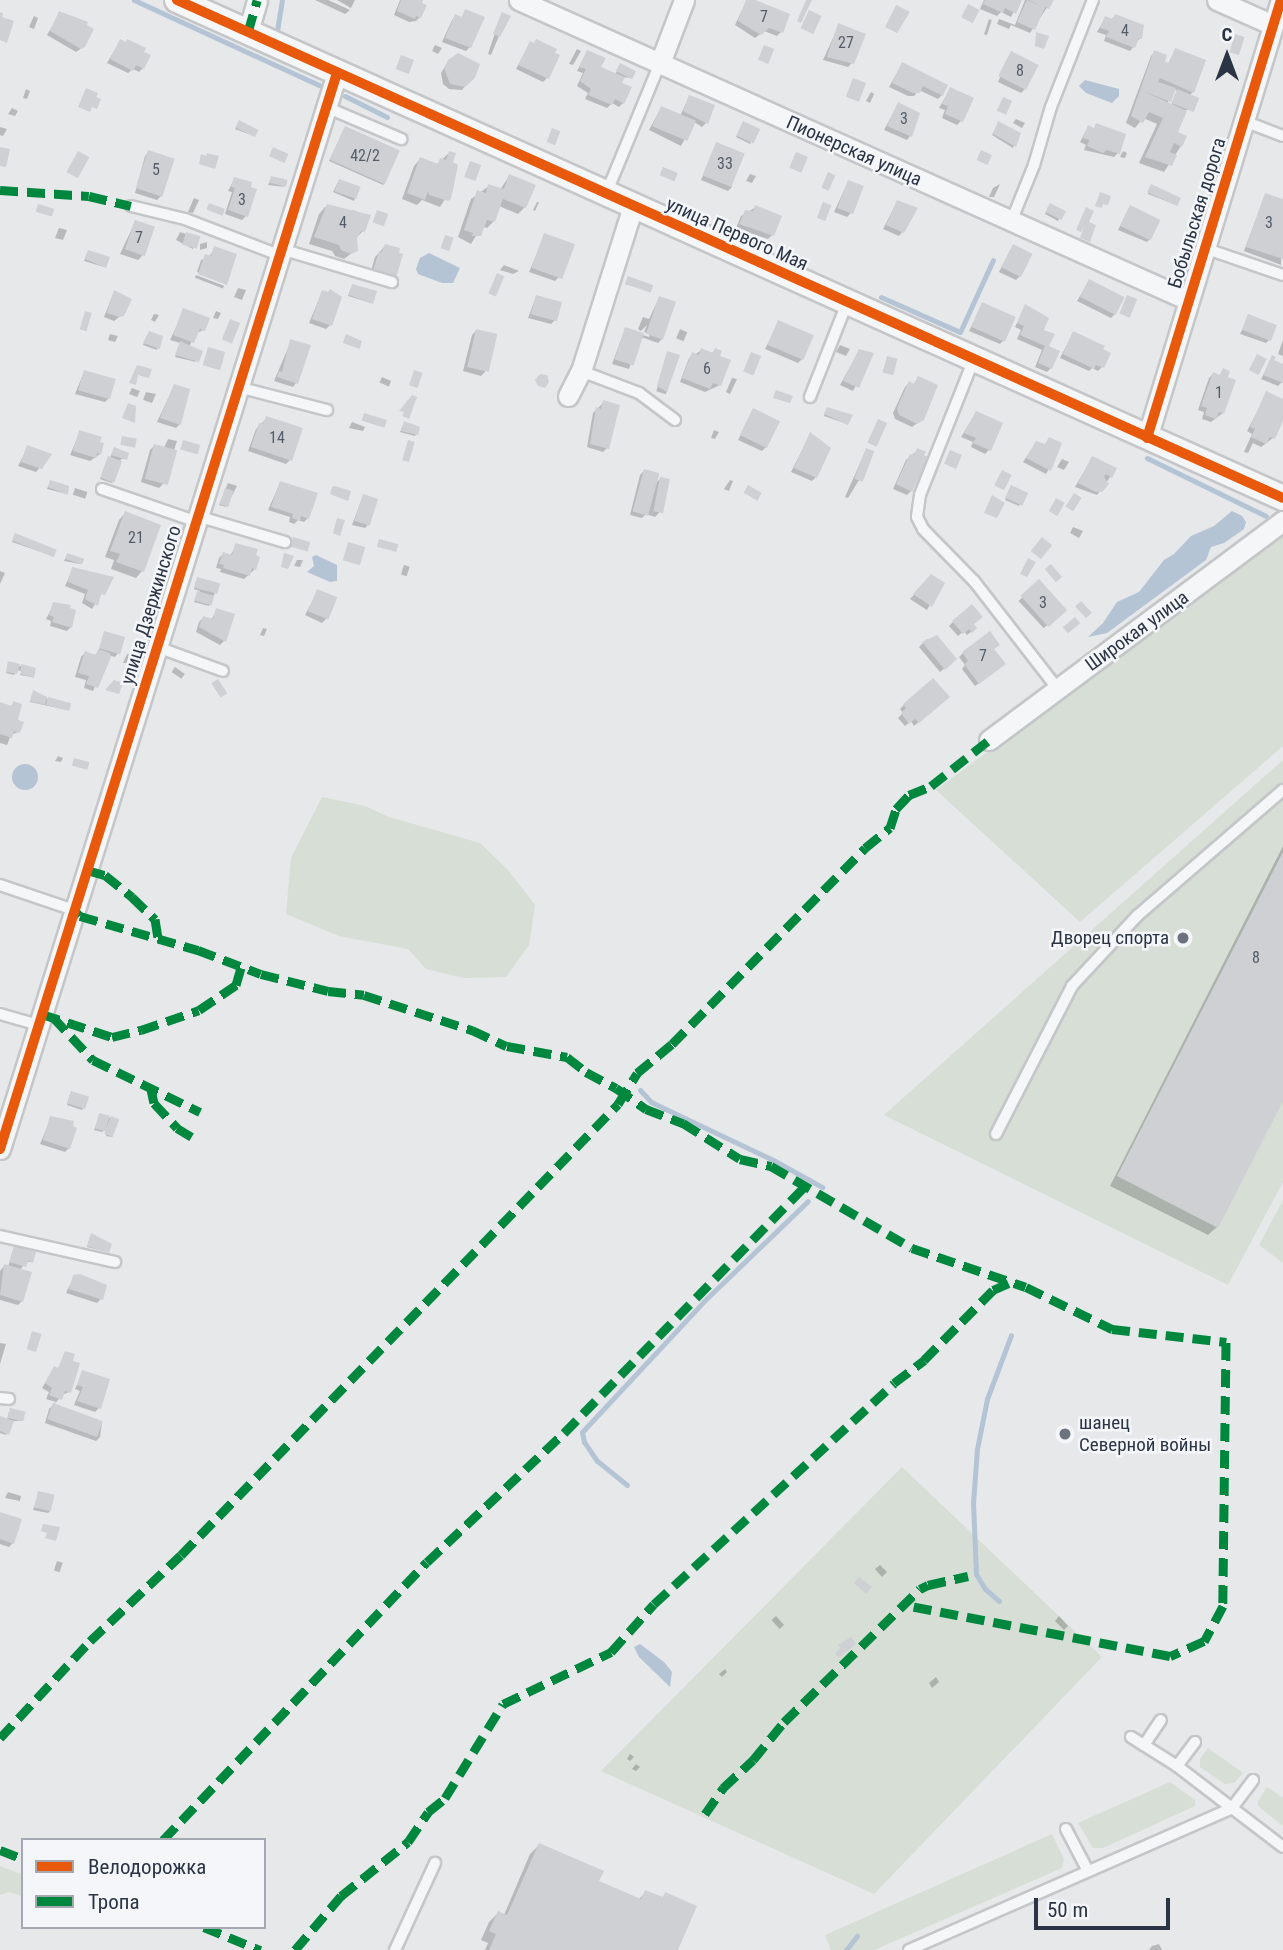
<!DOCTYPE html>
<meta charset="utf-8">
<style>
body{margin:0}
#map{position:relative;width:1283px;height:1950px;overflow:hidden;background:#e6e8ea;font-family:"Roboto Condensed",sans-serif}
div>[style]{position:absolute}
.green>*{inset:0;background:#d6ded6}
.water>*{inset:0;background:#b4c4d5}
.round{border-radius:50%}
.shadow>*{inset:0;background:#0003;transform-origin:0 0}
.stream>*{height:5px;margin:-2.5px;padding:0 2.5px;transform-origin:2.5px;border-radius:2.5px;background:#b4c4d5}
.building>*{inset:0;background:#ced0d3;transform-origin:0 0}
.roads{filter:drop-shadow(2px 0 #c4c6c8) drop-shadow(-2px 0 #c4c6c8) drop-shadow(0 2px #c4c6c8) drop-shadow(0 -2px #c4c6c8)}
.service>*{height:10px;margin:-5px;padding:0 5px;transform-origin:5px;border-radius:5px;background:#f5f6f7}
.minor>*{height:19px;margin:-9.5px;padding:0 9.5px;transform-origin:9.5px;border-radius:9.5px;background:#f5f6f7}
.tertiary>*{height:24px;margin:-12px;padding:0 12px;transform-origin:12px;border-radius:12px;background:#f5f6f7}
.quiet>*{height:9px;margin-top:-4.5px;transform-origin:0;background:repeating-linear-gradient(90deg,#00873e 0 18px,transparent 0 27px)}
.cycleway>*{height:10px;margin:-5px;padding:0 5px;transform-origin:5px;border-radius:5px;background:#e8590c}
.dots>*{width:19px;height:19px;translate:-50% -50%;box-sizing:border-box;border:4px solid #f4f6f9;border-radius:50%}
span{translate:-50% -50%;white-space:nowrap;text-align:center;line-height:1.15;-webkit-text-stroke:5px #f4f6f9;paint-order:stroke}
.number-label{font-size:16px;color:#545c69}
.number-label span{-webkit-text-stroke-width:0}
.street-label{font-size:19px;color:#2b3445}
.poi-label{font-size:19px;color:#2b3445}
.right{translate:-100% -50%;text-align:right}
.left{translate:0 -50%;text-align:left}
.legend{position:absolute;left:21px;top:1838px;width:245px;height:91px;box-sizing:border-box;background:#f4f6f9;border:2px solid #a4a8b1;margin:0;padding:9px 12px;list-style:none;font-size:21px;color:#2b3445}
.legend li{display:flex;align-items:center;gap:14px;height:35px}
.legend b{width:35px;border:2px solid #a4a8b1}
.north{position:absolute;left:1192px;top:21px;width:70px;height:70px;-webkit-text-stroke:5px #f4f6f9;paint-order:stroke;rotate:0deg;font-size:19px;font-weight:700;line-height:28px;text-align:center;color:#2b3445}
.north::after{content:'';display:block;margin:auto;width:24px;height:32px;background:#2b3445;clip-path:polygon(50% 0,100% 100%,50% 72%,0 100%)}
.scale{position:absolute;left:1034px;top:1898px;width:136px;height:32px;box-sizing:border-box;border:4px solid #2b3445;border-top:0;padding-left:9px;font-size:21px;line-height:24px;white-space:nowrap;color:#2b3445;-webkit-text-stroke:5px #f4f6f9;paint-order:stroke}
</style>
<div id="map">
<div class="green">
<div style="clip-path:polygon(1283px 533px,1283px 746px,1080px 922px,936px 790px)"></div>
<div style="clip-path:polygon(1283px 760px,1283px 1182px,1228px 1285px,884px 1115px)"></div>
<div style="clip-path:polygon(322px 797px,365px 806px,389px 817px,480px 843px,508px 870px,535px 905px,529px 945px,506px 977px,464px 978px,426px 969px,408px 949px,339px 936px,286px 914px,291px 858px)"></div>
<div style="clip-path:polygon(1283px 1200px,1283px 1263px,1259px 1245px)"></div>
<div style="clip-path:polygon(902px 1467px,1102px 1657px,874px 1894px,601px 1771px)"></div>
<div style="clip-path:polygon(1208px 1748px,1243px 1773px,1234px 1783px,1225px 1784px,1200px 1767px,1200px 1759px)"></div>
<div style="clip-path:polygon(1170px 1782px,1195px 1800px,1195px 1806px,1103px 1848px,1093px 1848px,1078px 1823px)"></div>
<div style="clip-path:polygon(1267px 1787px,1283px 1798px,1283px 1826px,1258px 1806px,1258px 1801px)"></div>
<div style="clip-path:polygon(1052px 1834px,1064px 1859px,1062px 1868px,874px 1950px,831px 1950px,825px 1935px)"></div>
<div style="clip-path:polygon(0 1866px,23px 1875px,23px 1896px,9px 1892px,0 1895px)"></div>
</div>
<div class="water">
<div style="clip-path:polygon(1085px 80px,1119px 89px,1119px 96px,1112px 103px,1086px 93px,1079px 86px)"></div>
<div style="clip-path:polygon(429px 253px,460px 268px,453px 283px,442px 283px,418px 274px,416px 269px,420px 258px)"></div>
<div style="clip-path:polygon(1232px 511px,1242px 516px,1246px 522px,1244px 529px,1224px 543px,1211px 547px,1206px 560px,1107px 633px,1088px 637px,1103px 623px,1117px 602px,1139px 592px,1164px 560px,1174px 554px,1191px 536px,1214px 526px)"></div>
<div style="clip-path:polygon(316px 555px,337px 565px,337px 581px,330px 582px,307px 572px,314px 566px,312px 557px)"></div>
<div class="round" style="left:12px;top:764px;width:26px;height:26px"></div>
<div style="clip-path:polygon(640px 1644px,664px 1662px,672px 1672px,670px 1687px,639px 1657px,634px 1647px)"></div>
</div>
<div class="shadow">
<div style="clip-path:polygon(315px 0,328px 0,350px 10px,345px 14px)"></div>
<div style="clip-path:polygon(337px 0,355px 0,351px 8px)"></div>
<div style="clip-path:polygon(400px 0,421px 0,420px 17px,416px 21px,409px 22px,394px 15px)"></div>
<div style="clip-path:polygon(747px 0,781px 32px,777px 36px,764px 31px,755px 38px,735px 25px)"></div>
<div style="clip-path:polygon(984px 0,1020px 0,1011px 17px,1001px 12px,997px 16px,980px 9px)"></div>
<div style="clip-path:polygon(1025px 0,1052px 0,1030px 33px,1011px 25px,1009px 29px,997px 24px,999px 19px,1015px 25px)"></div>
<div style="clip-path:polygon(466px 11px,470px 47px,466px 51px,442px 42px,452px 20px,456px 16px,461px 18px)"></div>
<div style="clip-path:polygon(60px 13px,84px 46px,79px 50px,76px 52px,47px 35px)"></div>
<div style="clip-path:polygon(501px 15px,499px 36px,491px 55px,488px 54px)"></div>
<div style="clip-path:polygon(34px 16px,38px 18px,34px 29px,29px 27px)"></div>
<div style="clip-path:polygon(1115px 16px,1142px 26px,1140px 38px,1130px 51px,1104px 41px,1106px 35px,1097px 32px,1105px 18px,1111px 20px)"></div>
<div style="left:989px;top:19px;width:3px;height:16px;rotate:18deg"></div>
<div style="clip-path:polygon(839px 25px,852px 63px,848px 67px,823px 60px)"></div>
<div style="clip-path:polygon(120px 41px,142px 53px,143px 68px,139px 72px,133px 69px,128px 73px,107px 63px)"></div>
<div style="clip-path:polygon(530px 43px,547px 78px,543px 82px,516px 69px)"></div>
<div style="clip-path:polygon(435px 45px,442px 48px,438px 54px,432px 51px)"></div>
<div style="clip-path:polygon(577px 49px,581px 51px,573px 65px,569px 64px)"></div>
<div style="clip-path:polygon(evenodd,1175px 50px,1193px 92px,1189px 96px,1193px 110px,1186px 110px,1176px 133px,1181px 146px,1164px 172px,1139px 163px,1157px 124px,1143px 118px,1135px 128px,1126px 123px,1151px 56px,1155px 52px,1168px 64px,1175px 50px,1174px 89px,1178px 91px,1171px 106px,1167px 104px,1174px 89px)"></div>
<div style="clip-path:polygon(587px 52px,599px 68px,615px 75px,619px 67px,630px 78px,623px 77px,620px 84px,623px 103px,619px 107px,612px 103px,607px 108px,585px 99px,588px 93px,577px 86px,583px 73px,577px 71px)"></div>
<div style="clip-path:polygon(1011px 54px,1025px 89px,1021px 93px,998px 82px)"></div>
<div style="clip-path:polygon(449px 61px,475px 74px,462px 90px,449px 89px,443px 84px,441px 73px)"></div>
<div style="clip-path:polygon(902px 64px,942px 95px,938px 99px,919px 90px,914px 96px,908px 96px,889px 87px)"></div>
<div style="clip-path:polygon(26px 89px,30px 91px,27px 99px,23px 98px)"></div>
<div style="clip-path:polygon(950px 89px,961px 121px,957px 125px,942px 118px,945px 110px,939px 108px)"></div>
<div style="clip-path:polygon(871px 92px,874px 94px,870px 103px,866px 101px)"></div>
<div style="clip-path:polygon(689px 97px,706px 123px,702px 127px,694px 122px,681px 146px,649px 130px,661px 108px,680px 116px)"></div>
<div style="clip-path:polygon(898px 104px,910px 136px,907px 140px,884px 130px)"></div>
<div style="clip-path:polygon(12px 108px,18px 111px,15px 116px,8px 114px)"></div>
<div style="clip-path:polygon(1016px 119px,1025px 123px,1022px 128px,1013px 123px)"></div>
<div style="clip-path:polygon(238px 124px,254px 136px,235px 129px)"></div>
<div style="clip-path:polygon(742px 125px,751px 142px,750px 144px,736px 137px)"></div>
<div style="clip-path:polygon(997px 125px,1019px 133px,1013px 148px,992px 135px)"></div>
<div style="clip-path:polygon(0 127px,7px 129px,3px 136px,0 135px)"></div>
<div style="clip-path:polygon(1088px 127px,1118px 153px,1114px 157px,1084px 150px,1086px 145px,1080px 142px)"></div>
<div style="clip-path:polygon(344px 129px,384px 184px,383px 185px,329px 161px)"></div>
<div style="clip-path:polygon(717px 144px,732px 187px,728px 191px,701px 180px)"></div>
<div style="clip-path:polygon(1123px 151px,1127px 153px,1125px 158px,1120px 157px)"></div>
<div style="clip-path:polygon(149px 152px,161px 196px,157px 200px,135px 193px,145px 156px)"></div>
<div style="clip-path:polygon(449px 153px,454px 185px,440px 207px,422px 200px,417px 205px,402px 199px,414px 166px,420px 159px,436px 165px)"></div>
<div style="clip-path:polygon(750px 174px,756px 176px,752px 183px,746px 181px)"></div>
<div style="clip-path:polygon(509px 176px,525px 207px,518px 214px,499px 206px,494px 221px,487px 228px,482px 226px,471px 244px,458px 237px,471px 199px,489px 186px,500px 190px)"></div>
<div style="clip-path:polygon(235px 178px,246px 216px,242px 220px,225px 214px,232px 192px,228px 191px)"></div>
<div style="clip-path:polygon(271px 178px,285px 187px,268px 185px)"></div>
<div style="clip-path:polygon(338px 182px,358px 188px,354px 201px,333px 192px)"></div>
<div style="clip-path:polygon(848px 182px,851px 213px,847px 217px,834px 212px)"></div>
<div style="clip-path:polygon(1000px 184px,994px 197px,989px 197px,993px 188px)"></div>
<div style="clip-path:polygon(1150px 188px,1176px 205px,1148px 194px)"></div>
<div style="clip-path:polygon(1265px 195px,1283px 200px,1281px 265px,1244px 251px)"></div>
<div style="clip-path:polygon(194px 198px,199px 200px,193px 213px,188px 212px)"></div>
<div style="clip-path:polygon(537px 202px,539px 202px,535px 211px,533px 210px)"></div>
<div style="clip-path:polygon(897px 202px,903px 231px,899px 236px,883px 229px)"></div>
<div style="clip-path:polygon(325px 207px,349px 214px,353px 210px,368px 216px,363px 231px,357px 237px,356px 250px,344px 259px,335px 256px,332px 251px,309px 244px,319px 214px)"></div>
<div style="clip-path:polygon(756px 207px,772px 235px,768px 239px,736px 228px,741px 216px)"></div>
<div style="clip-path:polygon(1048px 207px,1063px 212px,1058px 221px,1045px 214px)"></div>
<div style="clip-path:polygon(1130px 207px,1151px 238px,1147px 242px,1118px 230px)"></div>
<div style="clip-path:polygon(135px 222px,142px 256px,138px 260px,120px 254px)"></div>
<div style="clip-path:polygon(59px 228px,67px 230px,63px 240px,55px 238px)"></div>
<div style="clip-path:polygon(180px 232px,198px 238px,193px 249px,176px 240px)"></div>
<div style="clip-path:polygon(545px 235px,559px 277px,555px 281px,529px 272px)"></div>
<div style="clip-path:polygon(207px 242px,207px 248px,200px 250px,200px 244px)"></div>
<div style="clip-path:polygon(385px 246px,394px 277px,390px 281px,370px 275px,375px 257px)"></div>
<div style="clip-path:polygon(1013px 246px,1020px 276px,1016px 280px,999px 272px)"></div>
<div style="clip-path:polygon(215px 248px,226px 283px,197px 272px,201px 260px,209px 257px)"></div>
<div style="clip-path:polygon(87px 253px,104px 267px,84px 261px)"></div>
<div style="clip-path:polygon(504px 265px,519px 271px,513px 274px,500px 270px)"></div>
<div style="left:196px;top:275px;width:30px;height:3px;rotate:21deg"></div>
<div style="clip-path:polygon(627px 280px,650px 291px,625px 284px)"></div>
<div style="clip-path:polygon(1089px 281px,1115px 314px,1111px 318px,1077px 301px)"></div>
<div style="clip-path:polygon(238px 288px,246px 290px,242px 300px,234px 297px)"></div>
<div style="clip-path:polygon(351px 288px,375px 292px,371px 303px,348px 296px)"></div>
<div style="clip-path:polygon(114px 292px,123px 314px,114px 321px,104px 317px)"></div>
<div style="clip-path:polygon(322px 292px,330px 325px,326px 329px,309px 323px)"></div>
<div style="clip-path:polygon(536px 297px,555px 320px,551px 324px,528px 318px)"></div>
<div style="clip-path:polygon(659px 298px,662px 339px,658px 343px,641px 337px,629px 369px,612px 364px,625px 329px,649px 337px,650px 334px,644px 332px,647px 325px,641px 331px,638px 329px,643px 317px,649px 319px)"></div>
<div style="clip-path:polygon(983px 305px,1004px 340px,1000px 344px,969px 331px)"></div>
<div style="clip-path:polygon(1025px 306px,1042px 331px,1047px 347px,1051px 368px,1047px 372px,1035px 367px,1042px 350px,1017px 339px,1021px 330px,1015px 327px)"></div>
<div style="clip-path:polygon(184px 310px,204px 330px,196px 333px,189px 347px,196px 362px,175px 357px,180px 343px,170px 340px)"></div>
<div style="clip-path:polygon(216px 311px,221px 313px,218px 319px,213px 318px)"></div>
<div style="clip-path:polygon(154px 314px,159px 315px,155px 322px,151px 320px)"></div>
<div style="clip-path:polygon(1249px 316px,1270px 339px,1266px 343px,1240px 334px)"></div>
<div style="clip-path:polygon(779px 322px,802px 359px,798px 363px,765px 349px)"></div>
<div style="left:680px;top:329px;width:8px;height:10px;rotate:23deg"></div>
<div style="clip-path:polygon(476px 331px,485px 372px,481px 376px,463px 371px,472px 335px)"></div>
<div style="clip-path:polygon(1073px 333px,1102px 367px,1098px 371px,1092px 368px,1089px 371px,1060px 358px)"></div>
<div style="clip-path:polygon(110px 334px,118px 336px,115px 342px,108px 340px)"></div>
<div style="clip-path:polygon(148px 334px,161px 337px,157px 350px,143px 345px)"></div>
<div style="clip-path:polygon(1283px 340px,1283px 356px,1278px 354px)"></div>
<div style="clip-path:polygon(291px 341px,296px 383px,293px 387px,274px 381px)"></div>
<div style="clip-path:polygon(840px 345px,850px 349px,846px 356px,836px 352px)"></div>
<div style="clip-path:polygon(702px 350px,711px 354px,715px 350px,720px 385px,705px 392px,680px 382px,689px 358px)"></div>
<div style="clip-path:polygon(859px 351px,872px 354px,853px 391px,840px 385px)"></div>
<div style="left:668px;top:353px;width:10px;height:40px;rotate:17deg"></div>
<div style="clip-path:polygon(1271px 361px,1283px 366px,1283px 381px,1278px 386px,1261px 379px)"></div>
<div style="clip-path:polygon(1223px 370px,1223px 413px,1211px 422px,1202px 419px,1204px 412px,1198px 410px,1209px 378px,1213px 374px,1219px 376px)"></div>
<div style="clip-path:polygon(84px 372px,109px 398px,105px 402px,75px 394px)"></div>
<div style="left:382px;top:377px;width:10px;height:6px;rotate:24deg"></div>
<div style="clip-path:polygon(732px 378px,737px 379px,730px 394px,726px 392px)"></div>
<div style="clip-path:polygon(918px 378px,923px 419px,912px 427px,895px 419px,893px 413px,905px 387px,909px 383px,913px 385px)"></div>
<div style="clip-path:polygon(174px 386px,180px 424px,176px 428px,157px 422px)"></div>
<div style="clip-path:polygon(132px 388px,140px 391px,137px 397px,129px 394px)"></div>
<div style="clip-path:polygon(146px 392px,156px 394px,152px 403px,143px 400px)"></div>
<div style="clip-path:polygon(1267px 393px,1283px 401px,1283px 417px,1273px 438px,1261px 447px,1253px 443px,1248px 453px,1244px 452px,1252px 434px,1247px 431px)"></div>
<div style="clip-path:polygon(604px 402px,607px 448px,603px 452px,587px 447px,593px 413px)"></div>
<div style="clip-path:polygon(754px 410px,766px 447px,762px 451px,738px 440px)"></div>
<div style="clip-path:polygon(826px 410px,847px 424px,824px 416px)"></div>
<div style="clip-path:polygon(976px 413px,989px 450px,985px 454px,971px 447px,973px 442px,961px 437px)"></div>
<div style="clip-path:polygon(267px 418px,290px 460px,286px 464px,248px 451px,256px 429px)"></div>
<div style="clip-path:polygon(352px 422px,365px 427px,363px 431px,349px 428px)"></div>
<div style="clip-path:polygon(404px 423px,416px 435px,415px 436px,400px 432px)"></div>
<div style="clip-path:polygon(714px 430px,719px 432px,715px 439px,711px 438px)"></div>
<div style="clip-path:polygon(80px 432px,100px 454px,90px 461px,70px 455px)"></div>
<div style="clip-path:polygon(810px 435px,816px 477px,812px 481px,791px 472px)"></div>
<div style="clip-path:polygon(168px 439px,177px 441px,163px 484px,159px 488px,141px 482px,150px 450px,154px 446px,164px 448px)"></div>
<div style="clip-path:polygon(1050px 439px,1058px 453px,1046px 474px,1023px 462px,1036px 443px,1044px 446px)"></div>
<div style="clip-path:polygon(28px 447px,50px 455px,36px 472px,18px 466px)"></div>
<div style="clip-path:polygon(114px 449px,125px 459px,121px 459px,112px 483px,100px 479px)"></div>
<div style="clip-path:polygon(918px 450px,911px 491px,907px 495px,893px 489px,906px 460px)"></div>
<div style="clip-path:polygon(865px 452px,859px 480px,848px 498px,845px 497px)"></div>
<div style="clip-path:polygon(1092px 458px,1111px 476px,1097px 495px,1075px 487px)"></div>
<div style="clip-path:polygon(1062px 459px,1069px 462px,1064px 470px,1057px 467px)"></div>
<div style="clip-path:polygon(644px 471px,654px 485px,660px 479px,659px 513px,655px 517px,646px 514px,642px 518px,630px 515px,640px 475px)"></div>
<div style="clip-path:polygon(730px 480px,733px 481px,729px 491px,724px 489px)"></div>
<div style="clip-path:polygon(50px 482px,67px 494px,47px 489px)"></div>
<div style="clip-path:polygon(228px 483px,237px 486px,226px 507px,219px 505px)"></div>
<div style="clip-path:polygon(280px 483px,308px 518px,304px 522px,298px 520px,294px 524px,289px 522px,290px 517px,268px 510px)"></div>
<div style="left:75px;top:488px;width:13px;height:7px;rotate:18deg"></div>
<div style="clip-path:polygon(1010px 489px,1020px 504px,1019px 506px,1005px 500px)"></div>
<div style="clip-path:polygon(363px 496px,369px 524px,365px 528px,352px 525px)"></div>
<div style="clip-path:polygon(125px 513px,159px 526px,142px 571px,136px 578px,111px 569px,114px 560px,105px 557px,119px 520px)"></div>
<div style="clip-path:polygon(1073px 527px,1083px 531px,1079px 538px,1070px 533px)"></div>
<div style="clip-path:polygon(14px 537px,53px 556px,12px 542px)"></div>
<div style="clip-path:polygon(236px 545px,255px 569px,244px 579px,220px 572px,221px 569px,216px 568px,219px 558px,223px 554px,230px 556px)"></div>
<div style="clip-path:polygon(67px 555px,82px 560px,80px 564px,64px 561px)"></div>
<div style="clip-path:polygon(297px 560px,303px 560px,300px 567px,294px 566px)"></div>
<div style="left:404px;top:565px;width:6px;height:10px;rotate:18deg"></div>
<div style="clip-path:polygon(73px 569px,111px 578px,92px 609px,82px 603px,85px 594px,65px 586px)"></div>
<div style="clip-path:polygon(0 571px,5px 573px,0 584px)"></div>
<div style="clip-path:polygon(931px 576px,942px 584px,927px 610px,910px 599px)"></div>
<div style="clip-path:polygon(196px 581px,215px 593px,209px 606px,194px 602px,200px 591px,194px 589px)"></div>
<div style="left:1039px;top:582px;width:37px;height:28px;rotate:47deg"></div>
<div style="clip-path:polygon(318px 591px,326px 619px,322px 623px,305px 615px)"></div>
<div style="clip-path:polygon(54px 604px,71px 627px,67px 631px,50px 626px,51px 621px,46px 619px)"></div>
<div style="clip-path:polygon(217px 610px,224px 641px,220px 645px,196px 632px,199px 622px,203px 618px,211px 620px)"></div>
<div style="clip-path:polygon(953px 622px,972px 625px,971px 632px,967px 635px,964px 631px,958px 636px,949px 626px)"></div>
<div style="clip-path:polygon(263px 628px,267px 629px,264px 636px,260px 635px)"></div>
<div style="clip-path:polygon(105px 633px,118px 653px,115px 657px,108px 655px,93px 691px,84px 688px,86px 680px,75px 677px,81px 657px,85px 653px,94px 656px,98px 652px)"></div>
<div style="clip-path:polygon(927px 639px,951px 663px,940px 672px,919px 647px)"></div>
<div style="clip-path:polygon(993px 649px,1000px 668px,975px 686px,962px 669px,965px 665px,959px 657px,963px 653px)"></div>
<div style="clip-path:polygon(127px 654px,132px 655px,127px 663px,123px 663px)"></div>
<div style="clip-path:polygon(9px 663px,34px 670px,32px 677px,20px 675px,22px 671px,17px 670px,14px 675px,6px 673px)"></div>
<div style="left:175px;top:667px;width:12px;height:6px;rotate:35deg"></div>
<div style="clip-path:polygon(33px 692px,40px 697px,69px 704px,67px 710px,30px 702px)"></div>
<div style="clip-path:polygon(944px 701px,914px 726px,911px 721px,905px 726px,898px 718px,903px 713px,900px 709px,904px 705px)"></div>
<div style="clip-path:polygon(0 703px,10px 707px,14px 703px,18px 732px,11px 735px,7px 745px,0 743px)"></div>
<div style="clip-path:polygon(58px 756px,63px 758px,61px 762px,55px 761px)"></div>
<div style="clip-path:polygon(1283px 846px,1283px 1097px,1217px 1227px,1208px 1235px,1110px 1186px)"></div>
<div style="clip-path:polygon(70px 1094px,83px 1109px,82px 1110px,67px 1105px)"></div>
<div style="clip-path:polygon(100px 1115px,117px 1120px,112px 1137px,106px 1136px,108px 1127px,102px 1132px,94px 1130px)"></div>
<div style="clip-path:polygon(51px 1118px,69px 1148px,65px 1152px,40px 1144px)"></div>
<div style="clip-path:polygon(90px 1237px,108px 1252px,87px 1247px)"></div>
<div style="clip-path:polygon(14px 1248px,32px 1262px,26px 1262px,20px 1270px,22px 1301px,18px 1305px,0 1300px,0 1271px,4px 1266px,8px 1267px)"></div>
<div style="clip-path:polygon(74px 1277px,101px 1299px,97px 1303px,66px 1293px)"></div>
<div style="clip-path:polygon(0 1343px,6px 1344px,0 1364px)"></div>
<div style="clip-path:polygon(65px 1353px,69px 1392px,62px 1395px,54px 1405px,102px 1422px,100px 1437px,96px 1441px,45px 1423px,49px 1409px,56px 1402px,46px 1399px,49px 1392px,42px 1388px,54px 1368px,57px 1377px)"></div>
<div style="clip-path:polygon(83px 1372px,99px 1408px,95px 1412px,74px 1405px,80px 1391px,75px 1389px)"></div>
<div style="clip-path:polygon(9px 1412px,22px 1421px,12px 1421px,6px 1435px,0 1433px,0 1418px,7px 1420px)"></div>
<div style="clip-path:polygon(8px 1492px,21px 1496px,20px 1501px,5px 1498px)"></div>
<div style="clip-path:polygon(39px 1493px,50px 1511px,48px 1513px,33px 1510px)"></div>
<div style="clip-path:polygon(0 1514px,13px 1543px,9px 1547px,0 1544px)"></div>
<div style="left:57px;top:1561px;width:6px;height:10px;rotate:18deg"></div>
<div style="clip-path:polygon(880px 1565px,887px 1572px,882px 1577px,875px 1569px)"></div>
<div style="left:776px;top:1616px;width:12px;height:6px;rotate:48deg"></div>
<div style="clip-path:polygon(1059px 1616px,1068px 1626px,1064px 1630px,1055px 1621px)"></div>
<div style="clip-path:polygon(725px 1669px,727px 1672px,722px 1677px,719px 1674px)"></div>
<div style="clip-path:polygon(936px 1677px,939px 1682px,932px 1688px,929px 1683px)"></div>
<div style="clip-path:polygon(630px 1754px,634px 1757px,630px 1761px,627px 1759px)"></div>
<div style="clip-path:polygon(636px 1764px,640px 1767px,636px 1771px,632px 1769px)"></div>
<div style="clip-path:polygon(539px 1845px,597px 1882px,638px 1900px,646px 1892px,661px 1899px,665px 1894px,676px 1950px,485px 1950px,488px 1943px,481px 1940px,489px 1922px,498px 1913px,504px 1915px,530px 1854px)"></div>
<div style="clip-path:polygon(1159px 1944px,1162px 1950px,1149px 1950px,1152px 1946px)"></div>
</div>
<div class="stream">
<div style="left:134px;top:0;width:204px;rotate:24.7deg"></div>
<div style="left:277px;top:31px;width:31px;rotate:-81deg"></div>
<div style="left:345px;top:96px;width:47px;rotate:26.6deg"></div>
<div style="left:881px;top:297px;width:86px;rotate:23.9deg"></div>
<div style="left:960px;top:332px;width:79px;rotate:-65.4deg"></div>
<div style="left:1147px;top:458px;width:132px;rotate:26deg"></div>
<div style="left:640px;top:1090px;width:16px;rotate:47deg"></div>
<div style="left:651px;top:1102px;width:137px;rotate:25.4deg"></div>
<div style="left:775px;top:1161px;width:54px;rotate:29deg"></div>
<div style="left:627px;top:1485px;width:38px;rotate:-141deg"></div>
<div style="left:597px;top:1461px;width:23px;rotate:-124deg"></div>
<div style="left:584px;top:1442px;width:10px;rotate:-101deg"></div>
<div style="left:582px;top:1432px;width:179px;rotate:-47deg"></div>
<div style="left:704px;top:1301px;width:144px;rotate:-43.9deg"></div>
<div style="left:999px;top:1601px;width:18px;rotate:-139deg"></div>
<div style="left:985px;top:1589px;width:17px;rotate:-121deg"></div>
<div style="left:976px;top:1574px;width:71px;rotate:-92.4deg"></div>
<div style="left:973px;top:1503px;width:54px;rotate:-85.8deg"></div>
<div style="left:977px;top:1449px;width:51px;rotate:-78.7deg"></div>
<div style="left:987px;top:1399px;width:68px;rotate:-69.4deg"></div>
<div style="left:846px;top:1950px;width:18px;rotate:-52deg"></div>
</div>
<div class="building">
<div style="clip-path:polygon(401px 0,423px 0,422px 3px,427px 5px,421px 18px,416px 16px,415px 19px,397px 11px)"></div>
<div style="clip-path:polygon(746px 0,755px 0,790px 14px,783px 33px,769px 28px,761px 35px,738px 21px)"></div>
<div style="clip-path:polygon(806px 0,812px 0,801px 23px,797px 21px)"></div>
<div style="clip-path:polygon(985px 0,1022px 0,1016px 14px,1005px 8px,1003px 13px,983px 4px)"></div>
<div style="clip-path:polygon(1027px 0,1042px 7px,1029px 0,1054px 0,1049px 9px,1045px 7px,1035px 30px,1017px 22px)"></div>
<div style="left:968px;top:4px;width:13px;height:15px;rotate:27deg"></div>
<div style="clip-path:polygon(896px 5px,910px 12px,897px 33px,885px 27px)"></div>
<div style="clip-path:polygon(465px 9px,485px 17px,471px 48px,445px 38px,455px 14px,462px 17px)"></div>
<div style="left:809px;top:10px;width:14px;height:20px;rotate:25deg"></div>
<div style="clip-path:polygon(59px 11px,88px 22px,87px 25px,94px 29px,85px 47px,81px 49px,50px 31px)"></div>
<div style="clip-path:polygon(0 12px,3px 13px,2px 17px,14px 21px,7px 43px,0 40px)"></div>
<div style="clip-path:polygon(502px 12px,511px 16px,500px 37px,493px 34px)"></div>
<div style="clip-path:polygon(1115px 14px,1144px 25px,1142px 39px,1139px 38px,1135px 48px,1106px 37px,1109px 31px,1100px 28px,1105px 16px,1113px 19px)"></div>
<div style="clip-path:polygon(838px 23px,866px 34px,854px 64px,827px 57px)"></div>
<div style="clip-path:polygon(1036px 32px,1049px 36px,1044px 49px,1035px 46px)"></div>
<div style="left:1235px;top:34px;width:10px;height:19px;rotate:17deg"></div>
<div style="clip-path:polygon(120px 39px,126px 42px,127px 39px,146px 48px,144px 52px,151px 55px,144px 69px,136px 65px,133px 71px,110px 59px)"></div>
<div style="clip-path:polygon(536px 39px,557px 49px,555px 53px,560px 55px,549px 79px,518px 65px,530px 41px,534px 43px)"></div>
<div style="left:764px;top:45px;width:11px;height:16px;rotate:22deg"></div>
<div style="clip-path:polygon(1175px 48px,1206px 60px,1194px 93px,1160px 78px,1158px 82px,1176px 88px,1171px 102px,1143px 91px,1187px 111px,1178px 132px,1187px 136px,1182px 147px,1174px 143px,1170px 152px,1177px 155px,1172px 166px,1145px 157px,1163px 118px,1149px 112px,1143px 123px,1131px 116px,1154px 50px,1167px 55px,1165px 62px,1169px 63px)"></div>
<div style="clip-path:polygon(587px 50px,606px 58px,601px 67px,625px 77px,622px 83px,632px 87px,624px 104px,615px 99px,612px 105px,588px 95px,591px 89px,580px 81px,586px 69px,579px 67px)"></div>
<div style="left:1011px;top:51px;width:31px;height:28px;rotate:27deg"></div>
<div style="clip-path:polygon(458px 53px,480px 64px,475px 78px,465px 87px,450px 84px,444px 68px,448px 60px)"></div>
<div style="left:401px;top:55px;width:14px;height:15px;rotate:21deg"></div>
<div style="clip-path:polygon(902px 62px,948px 85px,943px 96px,923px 86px,920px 93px,913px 93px,892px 83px)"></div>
<div style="left:620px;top:63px;width:18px;height:9px;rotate:27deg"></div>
<div style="left:853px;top:78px;width:14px;height:20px;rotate:21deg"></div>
<div style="clip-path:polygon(950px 87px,974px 98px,963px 122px,945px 114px,948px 106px,942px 104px)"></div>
<div style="clip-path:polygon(86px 88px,98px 93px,96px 97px,101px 99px,97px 109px,92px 107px,90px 112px,78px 107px)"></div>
<div style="left:1177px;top:89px;width:24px;height:15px;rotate:22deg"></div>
<div style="clip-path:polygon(689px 95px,715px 105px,708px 124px,683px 111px)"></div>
<div style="left:1003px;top:97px;width:10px;height:15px;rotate:24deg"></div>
<div style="clip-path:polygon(898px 102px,920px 113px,912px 137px,887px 126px)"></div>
<div style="left:661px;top:106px;width:38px;height:22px;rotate:23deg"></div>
<div style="left:239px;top:120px;width:22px;height:8px;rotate:27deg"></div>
<div style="left:743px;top:121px;width:19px;height:16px;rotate:25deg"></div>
<div style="clip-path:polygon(998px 121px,1021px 133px,1016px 147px,993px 134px)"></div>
<div style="clip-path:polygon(1096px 123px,1126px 134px,1120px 154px,1107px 150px,1103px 153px,1087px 146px,1089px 140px,1083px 138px,1088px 125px,1094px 128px)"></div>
<div style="left:345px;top:126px;width:60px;height:37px;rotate:24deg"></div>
<div style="left:552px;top:128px;width:9px;height:15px;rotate:21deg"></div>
<div style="left:716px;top:142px;width:31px;height:36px;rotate:22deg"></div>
<div style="clip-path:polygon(0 147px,10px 149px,6px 167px,0 166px)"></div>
<div style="left:273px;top:147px;width:17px;height:10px;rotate:24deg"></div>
<div style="left:148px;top:150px;width:28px;height:40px;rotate:18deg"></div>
<div style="left:981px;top:150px;width:12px;height:11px;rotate:24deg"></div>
<div style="left:78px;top:151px;width:13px;height:24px;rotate:29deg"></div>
<div style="clip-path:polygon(449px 151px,456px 153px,453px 162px,458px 165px,451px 199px,448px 201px,429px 195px,428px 191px,425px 200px,407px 193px,420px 157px,438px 164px,440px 158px,446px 160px)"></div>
<div style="left:796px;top:152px;width:13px;height:17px;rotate:23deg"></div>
<div style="clip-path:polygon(207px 153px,219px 156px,215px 169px,199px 164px,201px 154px,206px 156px)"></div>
<div style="left:470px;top:161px;width:12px;height:17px;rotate:20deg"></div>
<div style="left:663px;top:167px;width:16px;height:9px;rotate:22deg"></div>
<div style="left:828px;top:172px;width:8px;height:17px;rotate:23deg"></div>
<div style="clip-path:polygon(509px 174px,536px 185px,526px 208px,503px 199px,495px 222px,487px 220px,481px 236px,472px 236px,473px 233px,464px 230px,477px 190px,486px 193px,488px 184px,504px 189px)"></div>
<div style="left:271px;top:176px;width:17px;height:7px;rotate:13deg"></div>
<div style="clip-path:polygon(234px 177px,252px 182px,251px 187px,257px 189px,248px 217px,228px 210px,235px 188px,231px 187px)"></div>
<div style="left:339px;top:179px;width:23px;height:13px;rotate:20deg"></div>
<div style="left:848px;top:180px;width:17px;height:30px;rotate:21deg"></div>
<div style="left:1151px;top:184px;width:33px;height:9px;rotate:25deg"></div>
<div style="clip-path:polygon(1100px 192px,1111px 196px,1108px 205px,1103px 204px,1102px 208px,1095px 206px)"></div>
<div style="clip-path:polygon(1265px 193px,1283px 199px,1283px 259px,1246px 247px)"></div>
<div style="clip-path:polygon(897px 200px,918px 208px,904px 233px,886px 225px)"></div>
<div style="left:823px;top:202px;width:9px;height:17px;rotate:21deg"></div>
<div style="left:209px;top:203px;width:17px;height:7px;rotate:21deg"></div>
<div style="left:1050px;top:203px;width:18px;height:10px;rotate:27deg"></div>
<div style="left:38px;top:204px;width:17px;height:8px;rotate:17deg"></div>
<div style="clip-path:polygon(327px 204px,371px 215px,365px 232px,361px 231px,357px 238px,358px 251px,351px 254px,341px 250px,339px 245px,314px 237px)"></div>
<div style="clip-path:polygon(755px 205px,782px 216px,774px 236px,739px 224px,745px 210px,753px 211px)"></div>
<div style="left:1130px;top:205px;width:34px;height:23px;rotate:26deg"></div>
<div style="clip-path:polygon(1086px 207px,1094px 211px,1089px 222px,1096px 225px,1090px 242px,1080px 238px,1084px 226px,1081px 232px,1076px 230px)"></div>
<div style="left:377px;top:210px;width:12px;height:13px;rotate:20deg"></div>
<div style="left:135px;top:220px;width:21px;height:31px;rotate:19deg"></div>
<div style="left:186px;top:232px;width:15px;height:13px;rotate:16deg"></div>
<div style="left:544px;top:233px;width:33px;height:37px;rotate:20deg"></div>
<div style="left:445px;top:235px;width:9px;height:14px;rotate:18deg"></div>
<div style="clip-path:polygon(385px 244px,400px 248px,399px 253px,403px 254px,396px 278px,373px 271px,379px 251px,382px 252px)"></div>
<div style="left:1013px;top:244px;width:22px;height:26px;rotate:27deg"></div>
<div style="clip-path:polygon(214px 246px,237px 254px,227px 285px,198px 274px,205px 254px,211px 256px)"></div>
<div style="clip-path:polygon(88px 250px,110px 257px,106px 268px,85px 259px)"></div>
<div style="left:497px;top:273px;width:8px;height:22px;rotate:23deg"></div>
<div style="left:628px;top:276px;width:27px;height:8px;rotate:20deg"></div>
<div style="left:1089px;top:279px;width:40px;height:20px;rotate:27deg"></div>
<div style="clip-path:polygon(352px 284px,377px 291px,373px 304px,349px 295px)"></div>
<div style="clip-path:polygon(330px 289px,342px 297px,332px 326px,312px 319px,322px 290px,328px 292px)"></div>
<div style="clip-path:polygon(114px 290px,132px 299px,124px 316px,119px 317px,107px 313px)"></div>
<div style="left:536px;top:295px;width:27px;height:20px;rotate:15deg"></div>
<div style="left:1127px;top:295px;width:11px;height:20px;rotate:22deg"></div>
<div style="left:659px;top:296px;width:18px;height:40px;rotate:19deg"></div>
<div style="left:982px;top:302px;width:37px;height:27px;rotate:24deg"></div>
<div style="clip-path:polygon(1025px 304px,1049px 318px,1044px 330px,1055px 334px,1049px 346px,1060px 351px,1052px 369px,1038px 363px,1045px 346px,1020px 335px,1024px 326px,1017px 323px)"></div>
<div style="clip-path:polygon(183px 308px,210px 318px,205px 331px,200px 329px,194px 343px,173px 335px)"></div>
<div style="left:85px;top:311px;width:7px;height:19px;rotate:16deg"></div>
<div style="left:1248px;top:314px;width:31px;height:17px;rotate:21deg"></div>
<div style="left:230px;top:319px;width:11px;height:22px;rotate:22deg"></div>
<div style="left:778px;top:320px;width:39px;height:27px;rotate:23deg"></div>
<div style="left:625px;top:327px;width:20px;height:34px;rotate:18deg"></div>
<div style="left:476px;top:329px;width:22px;height:39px;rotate:13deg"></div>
<div style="clip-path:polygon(149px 331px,163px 336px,160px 349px,143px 343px)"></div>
<div style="clip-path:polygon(1073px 331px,1105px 346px,1103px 349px,1111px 353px,1104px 368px,1096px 365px,1094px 369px,1063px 354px)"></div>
<div style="clip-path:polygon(346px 334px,362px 341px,360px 349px,343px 343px)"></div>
<div style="clip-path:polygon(290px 339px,311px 345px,298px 384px,277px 377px,279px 371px,282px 372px)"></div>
<div style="clip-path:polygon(180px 341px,203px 351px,199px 362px,175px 355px)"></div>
<div style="left:208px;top:347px;width:18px;height:19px;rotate:16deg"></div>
<div style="clip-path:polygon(701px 348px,713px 353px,715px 348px,722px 351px,720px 356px,731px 360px,721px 386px,713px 383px,710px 389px,682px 378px,692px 352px,699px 355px)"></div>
<div style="clip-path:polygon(859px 349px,874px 353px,859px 388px,843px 381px)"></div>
<div style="clip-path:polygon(667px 351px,680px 355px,667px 392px,657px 386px)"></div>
<div style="left:751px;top:352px;width:11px;height:21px;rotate:22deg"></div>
<div style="left:1257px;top:354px;width:11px;height:18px;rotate:27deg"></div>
<div style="clip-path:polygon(1272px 355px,1276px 357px,1274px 360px,1283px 364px,1283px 383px,1263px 375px)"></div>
<div style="left:887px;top:356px;width:11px;height:17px;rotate:15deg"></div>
<div style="clip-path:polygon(137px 365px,152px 369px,149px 378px,138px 375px,136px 385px,129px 383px)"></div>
<div style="clip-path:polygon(1223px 368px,1230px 371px,1228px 377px,1236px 380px,1224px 414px,1219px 412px,1216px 419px,1205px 415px,1207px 408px,1201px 406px,1213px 372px,1220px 375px)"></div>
<div style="left:84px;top:370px;width:33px;height:21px;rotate:16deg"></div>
<div style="left:414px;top:370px;width:9px;height:16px;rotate:18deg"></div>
<div style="clip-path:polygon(540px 374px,547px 375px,549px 382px,545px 388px,538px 386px,535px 380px)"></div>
<div style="clip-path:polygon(918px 376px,938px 385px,924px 420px,917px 424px,899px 415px,897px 408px,909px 381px,914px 384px)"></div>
<div style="clip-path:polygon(174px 384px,190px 389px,181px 425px,160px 418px)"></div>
<div style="clip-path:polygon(776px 390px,793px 396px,790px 403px,773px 398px)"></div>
<div style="clip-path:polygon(1266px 391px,1283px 399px,1283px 421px,1275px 439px,1270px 437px,1266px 444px,1251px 437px,1255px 429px,1250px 427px)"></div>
<div style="clip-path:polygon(412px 395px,417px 397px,409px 419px,402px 416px,404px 412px,399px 411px)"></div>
<div style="clip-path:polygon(603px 400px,620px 405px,609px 449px,590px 444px,596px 407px,601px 409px)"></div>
<div style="clip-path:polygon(128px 403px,136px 406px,135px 423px,122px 418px)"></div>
<div style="clip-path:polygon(827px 407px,853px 415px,848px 425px,824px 414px)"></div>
<div style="left:753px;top:408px;width:30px;height:30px;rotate:26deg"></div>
<div style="clip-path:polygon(976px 411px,1003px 423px,991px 451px,973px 443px,976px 438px,964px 433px)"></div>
<div style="left:364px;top:413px;width:24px;height:8px;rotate:17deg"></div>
<div style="clip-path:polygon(266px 416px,303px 428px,292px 461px,251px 447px,259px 423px,263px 424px)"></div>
<div style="left:878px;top:419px;width:10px;height:26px;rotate:24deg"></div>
<div style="clip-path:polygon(404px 421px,420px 427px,418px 435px,401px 431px)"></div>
<div style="clip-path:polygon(79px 430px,102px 437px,100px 442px,104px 443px,101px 455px,97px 453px,96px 458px,73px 451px)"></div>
<div style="clip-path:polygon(810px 432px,831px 448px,817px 478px,794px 468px)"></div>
<div style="left:122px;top:436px;width:15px;height:9px;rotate:11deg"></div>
<div style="clip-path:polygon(1049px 437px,1062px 443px,1051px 471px,1026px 458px,1036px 441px,1045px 444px)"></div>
<div style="left:183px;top:440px;width:18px;height:10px;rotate:16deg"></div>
<div style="left:408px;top:440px;width:7px;height:21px;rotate:16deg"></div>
<div style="left:154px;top:444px;width:24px;height:36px;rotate:15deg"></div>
<div style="clip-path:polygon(27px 445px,52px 454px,42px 469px,21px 462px)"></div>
<div style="clip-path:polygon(114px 447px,129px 453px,127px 460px,111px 455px)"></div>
<div style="left:866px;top:448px;width:9px;height:33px;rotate:21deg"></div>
<div style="clip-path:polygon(917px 448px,926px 452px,924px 455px,928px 457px,912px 492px,896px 484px,910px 454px,914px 455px)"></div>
<div style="left:950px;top:450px;width:13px;height:15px;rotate:23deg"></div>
<div style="left:108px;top:456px;width:15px;height:23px;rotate:20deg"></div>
<div style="clip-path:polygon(1092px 456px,1117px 468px,1112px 478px,1106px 474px,1104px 477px,1109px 484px,1102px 492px,1096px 492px,1078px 483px)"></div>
<div style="left:644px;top:469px;width:16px;height:44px;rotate:15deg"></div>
<div style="left:1002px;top:470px;width:11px;height:17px;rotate:27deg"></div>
<div style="left:660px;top:477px;width:10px;height:35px;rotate:11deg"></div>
<div style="clip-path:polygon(50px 480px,69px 486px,68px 495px,48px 487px)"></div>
<div style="clip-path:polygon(280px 481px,318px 493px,309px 519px,301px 516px,300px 521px,292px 518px,293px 514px,271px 507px)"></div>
<div style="left:748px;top:485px;width:16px;height:9px;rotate:30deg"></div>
<div style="left:1011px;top:485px;width:19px;height:14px;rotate:25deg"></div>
<div style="clip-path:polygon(335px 486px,351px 491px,348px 501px,330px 494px,332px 487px)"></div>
<div style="left:225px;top:488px;width:9px;height:17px;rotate:18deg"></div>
<div style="left:1074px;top:493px;width:9px;height:16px;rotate:32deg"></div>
<div style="left:363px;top:494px;width:16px;height:28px;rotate:18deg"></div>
<div style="clip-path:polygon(992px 495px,1005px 503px,997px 518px,984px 513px)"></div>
<div style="left:1056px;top:498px;width:10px;height:15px;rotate:29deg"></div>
<div style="clip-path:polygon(125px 511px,161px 525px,144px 572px,116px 562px,120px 554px,110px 551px)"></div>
<div style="clip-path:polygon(337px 518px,345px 520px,340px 536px,333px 533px)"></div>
<div style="left:15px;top:533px;width:45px;height:8px;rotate:22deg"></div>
<div style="left:293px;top:537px;width:18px;height:10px;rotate:16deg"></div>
<div style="left:1042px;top:537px;width:13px;height:18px;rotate:39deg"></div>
<div style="left:379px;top:539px;width:20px;height:8px;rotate:15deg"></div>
<div style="left:348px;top:542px;width:18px;height:19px;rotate:16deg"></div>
<div style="clip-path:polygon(235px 543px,258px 549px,256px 555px,260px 557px,256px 570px,252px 568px,250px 576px,223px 568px,224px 565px,219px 564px,223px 552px,232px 555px)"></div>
<div style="left:67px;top:553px;width:18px;height:6px;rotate:19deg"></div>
<div style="clip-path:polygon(284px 553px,294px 556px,288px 569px,281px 567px)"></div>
<div style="clip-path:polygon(1028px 558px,1036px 562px,1027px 577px,1020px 574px)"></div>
<div style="left:1051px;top:564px;width:17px;height:8px;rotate:50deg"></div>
<div style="clip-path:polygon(72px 567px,114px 577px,105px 595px,101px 594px,98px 606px,85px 599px,88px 590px,68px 582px)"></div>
<div style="clip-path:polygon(931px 574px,945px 583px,932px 607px,913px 594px)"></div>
<div style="left:197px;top:577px;width:24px;height:11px;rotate:15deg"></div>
<div style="left:1039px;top:579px;width:42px;height:25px;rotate:48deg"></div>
<div style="left:317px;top:589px;width:22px;height:24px;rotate:22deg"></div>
<div style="left:197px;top:591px;width:18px;height:10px;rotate:16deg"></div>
<div style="left:1081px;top:601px;width:16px;height:8px;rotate:47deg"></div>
<div style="clip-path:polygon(53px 602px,71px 605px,70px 608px,76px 610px,72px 628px,52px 622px,54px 617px,49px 615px)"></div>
<div style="clip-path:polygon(972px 604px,983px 617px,974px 624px,977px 628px,972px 633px,969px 629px,963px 634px,952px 621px)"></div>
<div style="clip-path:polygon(216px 608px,235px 614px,226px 642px,199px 627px,203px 616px,213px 619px)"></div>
<div style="left:1075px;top:617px;width:8px;height:16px;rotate:50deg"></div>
<div style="left:104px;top:631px;width:22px;height:18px;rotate:16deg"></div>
<div style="clip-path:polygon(990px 631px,1000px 645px,994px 649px,1006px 664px,979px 684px,964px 664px,968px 661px,962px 652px)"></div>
<div style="clip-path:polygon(937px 635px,957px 659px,945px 670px,922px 642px)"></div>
<div style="clip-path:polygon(98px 649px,110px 653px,111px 657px,98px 688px,86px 684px,89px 676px,78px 673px,85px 651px,96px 655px)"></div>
<div style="clip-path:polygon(8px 661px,20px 664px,17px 674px,6px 672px)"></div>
<div style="clip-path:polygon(21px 664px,36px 668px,34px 678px,21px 674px)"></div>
<div style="clip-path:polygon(933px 678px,950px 697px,919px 723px,915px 719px,909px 724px,901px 713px,906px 708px,903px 704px)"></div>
<div style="left:218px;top:679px;width:17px;height:8px;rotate:57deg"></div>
<div style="clip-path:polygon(114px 680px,123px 683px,119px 694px,105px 690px)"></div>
<div style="clip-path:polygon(33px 690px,47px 697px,45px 705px,30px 701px)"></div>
<div style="left:48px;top:697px;width:24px;height:8px;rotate:15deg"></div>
<div style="clip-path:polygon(13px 701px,22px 704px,18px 720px,24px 722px,20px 733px,14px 731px,12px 738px,0 734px,0 702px,12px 706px)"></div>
<div style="left:74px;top:758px;width:16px;height:8px;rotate:15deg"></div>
<div style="clip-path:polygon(1283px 852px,1283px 1101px,1218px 1228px,1117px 1176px)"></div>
<div style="left:71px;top:1091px;width:19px;height:13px;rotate:18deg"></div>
<div style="left:99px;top:1113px;width:11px;height:16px;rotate:15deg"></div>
<div style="clip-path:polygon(50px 1116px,74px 1121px,73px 1126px,77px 1128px,70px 1149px,43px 1140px)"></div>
<div style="left:111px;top:1116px;width:9px;height:19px;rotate:21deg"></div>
<div style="clip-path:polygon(91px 1233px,112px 1244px,109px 1253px,87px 1246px)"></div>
<div style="clip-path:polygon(14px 1246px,36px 1252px,33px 1263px,28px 1261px,26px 1267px,9px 1262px)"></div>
<div style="clip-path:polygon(4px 1264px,32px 1272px,23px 1302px,0 1295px)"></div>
<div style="clip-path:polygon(80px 1274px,107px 1285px,103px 1300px,69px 1289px,73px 1275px)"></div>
<div style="left:32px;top:1331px;width:10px;height:19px;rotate:17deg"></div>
<div style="clip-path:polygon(65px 1351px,75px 1354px,73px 1361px,80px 1363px,71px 1393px,65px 1391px,62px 1400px,49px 1395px,52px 1388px,45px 1383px,54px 1366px,58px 1368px)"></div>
<div style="clip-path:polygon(82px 1370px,110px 1379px,101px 1409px,77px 1401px,83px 1387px,77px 1385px)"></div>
<div style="left:53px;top:1403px;width:53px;height:17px;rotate:20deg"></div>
<div style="left:10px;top:1408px;width:16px;height:10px;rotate:14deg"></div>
<div style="clip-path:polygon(0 1416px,14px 1421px,9px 1435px,0 1431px)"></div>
<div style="left:38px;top:1491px;width:17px;height:17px;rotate:13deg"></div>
<div style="clip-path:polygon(0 1512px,22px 1519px,14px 1544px,0 1539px)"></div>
<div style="clip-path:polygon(43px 1524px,60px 1527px,56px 1541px,45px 1538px,47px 1533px,41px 1531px)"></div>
<div style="clip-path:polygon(859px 1577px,872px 1587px,866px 1594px,854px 1583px)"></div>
<div style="clip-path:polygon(851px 1637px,856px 1644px,839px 1658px,835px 1653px,841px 1648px,838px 1645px)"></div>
<div style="clip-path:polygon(539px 1843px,604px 1871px,599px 1881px,641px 1899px,645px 1890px,663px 1897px,665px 1892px,697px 1906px,678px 1950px,489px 1950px,496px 1934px,489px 1931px,498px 1911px,507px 1915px)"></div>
</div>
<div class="roads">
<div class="service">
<div style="left:326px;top:107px;width:82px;rotate:23.1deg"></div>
<div style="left:1244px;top:121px;width:42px;rotate:21deg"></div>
<div style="left:606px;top:194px;width:142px;rotate:-67.6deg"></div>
<div style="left:131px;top:206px;width:56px;rotate:13.5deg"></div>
<div style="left:185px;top:219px;width:101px;rotate:21deg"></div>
<div style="left:1011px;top:222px;width:61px;rotate:-68deg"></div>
<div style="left:1034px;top:165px;width:60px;rotate:-73.7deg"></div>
<div style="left:1051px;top:107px;width:115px;rotate:-68.6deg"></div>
<div style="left:1204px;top:248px;width:83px;rotate:18.9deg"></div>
<div style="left:281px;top:249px;width:116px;rotate:16.6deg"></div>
<div style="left:974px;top:359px;width:146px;rotate:111.7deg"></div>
<div style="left:920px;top:495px;width:22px;rotate:98deg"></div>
<div style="left:917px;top:517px;width:13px;rotate:63deg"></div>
<div style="left:923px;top:529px;width:73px;rotate:45.6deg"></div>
<div style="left:974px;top:581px;width:135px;rotate:52.2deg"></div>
<div style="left:581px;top:371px;width:62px;rotate:20.8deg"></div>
<div style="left:639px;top:393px;width:45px;rotate:36.9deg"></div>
<div style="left:238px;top:387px;width:92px;rotate:14.5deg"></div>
<div style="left:810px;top:397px;width:101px;rotate:-68.5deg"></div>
<div style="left:102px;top:489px;width:98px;rotate:19deg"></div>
<div style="left:197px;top:516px;width:92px;rotate:16.5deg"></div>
<div style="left:157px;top:647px;width:70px;rotate:20deg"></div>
<div style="left:0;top:885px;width:78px;rotate:18.7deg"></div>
<div style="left:0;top:1014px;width:40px;rotate:16deg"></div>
<div style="left:996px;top:1134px;width:166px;rotate:-62.8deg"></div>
<div style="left:1072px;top:986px;width:96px;rotate:-47.1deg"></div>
<div style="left:1137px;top:916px;width:193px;rotate:-40.8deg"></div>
<div style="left:0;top:1236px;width:118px;rotate:12.7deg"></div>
<div style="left:0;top:1398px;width:9px;rotate:6deg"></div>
<div style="left:1131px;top:1737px;width:54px;rotate:32.2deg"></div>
<div style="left:1177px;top:1766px;width:69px;rotate:37.4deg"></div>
<div style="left:1232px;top:1808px;width:35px;rotate:-53deg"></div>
<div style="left:1144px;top:1745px;width:30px;rotate:-56deg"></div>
<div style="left:1177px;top:1766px;width:30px;rotate:-53deg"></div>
<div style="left:1066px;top:1829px;width:47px;rotate:62.4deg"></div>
<div style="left:395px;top:1950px;width:96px;rotate:-65.3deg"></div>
<div style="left:909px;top:1950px;width:353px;rotate:-23.7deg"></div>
<div style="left:1232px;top:1808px;width:64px;rotate:37.4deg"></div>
</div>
<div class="minor">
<div style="left:519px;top:0;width:733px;rotate:24.15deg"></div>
<div style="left:1217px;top:0;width:61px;rotate:24.1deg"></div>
<div style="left:248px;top:32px;width:33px;rotate:-74deg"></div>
<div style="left:660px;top:63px;width:67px;rotate:-69.1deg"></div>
<div style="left:568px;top:396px;width:28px;rotate:-63deg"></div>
<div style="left:581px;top:371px;width:173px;rotate:-72.5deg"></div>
<div style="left:1147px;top:438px;width:458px;rotate:-73deg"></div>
<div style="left:989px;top:740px;width:367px;rotate:-36.7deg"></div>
<div style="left:0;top:1149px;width:1128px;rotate:-72.61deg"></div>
</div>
<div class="tertiary">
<div style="left:177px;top:0;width:1213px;rotate:24.24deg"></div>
</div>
</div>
<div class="quiet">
<div style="left:248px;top:32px;width:33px;rotate:-74deg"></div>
<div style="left:0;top:190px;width:89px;rotate:3.9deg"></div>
<div style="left:89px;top:196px;width:43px;rotate:13.4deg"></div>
<div style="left:87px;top:870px;width:19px;rotate:16deg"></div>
<div style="left:105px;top:875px;width:35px;rotate:39deg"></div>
<div style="left:132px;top:897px;width:32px;rotate:44deg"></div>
<div style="left:155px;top:919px;width:19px;rotate:81deg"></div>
<div style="left:74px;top:910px;width:8px;rotate:45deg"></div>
<div style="left:80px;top:916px;width:123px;rotate:16.1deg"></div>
<div style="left:198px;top:950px;width:67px;rotate:20.9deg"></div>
<div style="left:261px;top:974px;width:69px;rotate:14.2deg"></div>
<div style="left:328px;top:991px;width:36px;rotate:6deg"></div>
<div style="left:364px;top:995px;width:114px;rotate:18deg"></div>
<div style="left:472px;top:1030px;width:38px;rotate:25deg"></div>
<div style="left:507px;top:1046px;width:61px;rotate:10.4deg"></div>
<div style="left:567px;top:1057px;width:24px;rotate:38deg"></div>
<div style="left:586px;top:1072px;width:34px;rotate:28deg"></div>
<div style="left:616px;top:1088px;width:37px;rotate:35deg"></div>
<div style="left:646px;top:1109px;width:40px;rotate:21deg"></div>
<div style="left:683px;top:1123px;width:67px;rotate:32.3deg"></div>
<div style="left:740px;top:1159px;width:32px;rotate:13deg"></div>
<div style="left:771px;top:1166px;width:163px;rotate:30.2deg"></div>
<div style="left:912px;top:1248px;width:120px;rotate:18.9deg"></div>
<div style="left:1026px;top:1287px;width:96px;rotate:26deg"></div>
<div style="left:1112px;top:1329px;width:115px;rotate:6.5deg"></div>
<div style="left:1226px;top:1342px;width:264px;rotate:90.7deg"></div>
<div style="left:1223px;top:1606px;width:40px;rotate:118deg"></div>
<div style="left:1204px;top:1641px;width:37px;rotate:156deg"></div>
<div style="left:1170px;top:1656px;width:271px;rotate:-169.1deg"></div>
<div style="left:42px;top:1014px;width:74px;rotate:18.2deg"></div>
<div style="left:112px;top:1037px;width:30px;rotate:-14deg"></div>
<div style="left:141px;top:1030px;width:61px;rotate:-19deg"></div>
<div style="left:199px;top:1010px;width:45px;rotate:-34deg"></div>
<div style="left:236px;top:985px;width:18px;rotate:-74deg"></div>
<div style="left:53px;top:1017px;width:59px;rotate:47.1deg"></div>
<div style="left:93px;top:1060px;width:119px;rotate:25.9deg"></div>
<div style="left:151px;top:1089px;width:14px;rotate:78deg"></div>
<div style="left:154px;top:1103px;width:34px;rotate:47deg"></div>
<div style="left:177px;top:1128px;width:17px;rotate:31deg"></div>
<div style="left:0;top:1738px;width:132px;rotate:-47.1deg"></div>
<div style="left:90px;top:1641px;width:125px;rotate:-43.4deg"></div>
<div style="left:181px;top:1555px;width:628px;rotate:-45.9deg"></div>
<div style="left:618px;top:1104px;width:36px;rotate:-58deg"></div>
<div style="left:637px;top:1073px;width:45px;rotate:-39.6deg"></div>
<div style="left:672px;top:1044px;width:275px;rotate:-45.4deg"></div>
<div style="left:865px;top:848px;width:32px;rotate:-39deg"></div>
<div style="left:890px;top:828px;width:20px;rotate:-72deg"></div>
<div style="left:896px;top:809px;width:19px;rotate:-47deg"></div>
<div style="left:909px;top:795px;width:24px;rotate:-22deg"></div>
<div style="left:931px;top:786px;width:74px;rotate:-38.4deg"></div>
<div style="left:705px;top:1814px;width:32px;rotate:-55deg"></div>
<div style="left:723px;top:1788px;width:41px;rotate:-43deg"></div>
<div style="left:753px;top:1760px;width:49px;rotate:-50.8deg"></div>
<div style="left:784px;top:1722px;width:190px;rotate:-44.4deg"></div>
<div style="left:920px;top:1589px;width:9px;rotate:-27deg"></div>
<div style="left:928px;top:1585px;width:41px;rotate:-12.7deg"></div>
<div style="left:163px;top:1840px;width:383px;rotate:-46.5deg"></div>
<div style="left:427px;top:1562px;width:188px;rotate:-43.3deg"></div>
<div style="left:564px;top:1433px;width:344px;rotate:-45.7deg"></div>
<div style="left:0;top:1850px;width:25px;rotate:21deg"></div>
<div style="left:204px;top:1927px;width:61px;rotate:22.3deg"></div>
<div style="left:295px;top:1950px;width:71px;rotate:-49.6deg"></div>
<div style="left:341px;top:1896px;width:86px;rotate:-38.9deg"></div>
<div style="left:408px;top:1842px;width:36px;rotate:-56deg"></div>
<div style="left:428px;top:1812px;width:22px;rotate:-39deg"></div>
<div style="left:445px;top:1798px;width:110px;rotate:-58.3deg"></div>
<div style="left:503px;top:1704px;width:120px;rotate:-25.7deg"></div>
<div style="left:611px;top:1652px;width:64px;rotate:-48.1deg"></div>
<div style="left:654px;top:1604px;width:326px;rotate:-42.6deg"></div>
<div style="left:894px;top:1383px;width:38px;rotate:-37deg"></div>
<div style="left:924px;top:1360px;width:98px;rotate:-45.4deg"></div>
<div style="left:993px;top:1290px;width:17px;rotate:-24deg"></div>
</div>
<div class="cycleway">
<div style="left:177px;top:0;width:1213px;rotate:24.24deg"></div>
<div style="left:1147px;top:438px;width:458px;rotate:-73deg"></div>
<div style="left:0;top:1149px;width:1128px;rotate:-72.61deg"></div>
</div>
<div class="dots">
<div style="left:1183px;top:938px;background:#6c737f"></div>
<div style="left:1065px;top:1434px;background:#6c737f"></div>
</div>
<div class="number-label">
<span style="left:764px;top:17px">7</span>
<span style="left:1125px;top:31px">4</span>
<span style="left:846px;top:43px">27</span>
<span style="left:1020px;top:71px">8</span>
<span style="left:904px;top:119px">3</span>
<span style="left:365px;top:156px">42/2</span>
<span style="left:725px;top:164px">33</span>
<span style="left:156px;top:170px">5</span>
<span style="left:242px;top:200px">3</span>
<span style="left:343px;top:223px">4</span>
<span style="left:1269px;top:223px">3</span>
<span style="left:139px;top:238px">7</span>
<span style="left:707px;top:369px">6</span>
<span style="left:1219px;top:393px">1</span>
<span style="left:277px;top:438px">14</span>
<span style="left:136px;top:538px">21</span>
<span style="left:1043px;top:603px">3</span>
<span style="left:983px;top:656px">7</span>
<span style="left:1256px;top:958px">8</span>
</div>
<div class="street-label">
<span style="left:854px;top:151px;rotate:24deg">Пионерская улица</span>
<span style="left:1197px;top:213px;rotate:-73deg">Бобыльская дорога</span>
<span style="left:737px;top:234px;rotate:24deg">улица Первого Мая</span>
<span style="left:151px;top:605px;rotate:-73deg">улица Дзержинского</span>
<span style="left:1137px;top:631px;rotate:-36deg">Широкая улица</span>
</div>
<div class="poi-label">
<span class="right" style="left:1169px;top:938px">Дворец спорта</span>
<span class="left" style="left:1079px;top:1434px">шанец<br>Северной войны</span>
</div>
<ul class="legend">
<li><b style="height:9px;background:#e8590c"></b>Велодорожка</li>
<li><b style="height:9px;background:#00873e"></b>Тропа</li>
</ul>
<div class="north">С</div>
<div class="scale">50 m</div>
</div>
